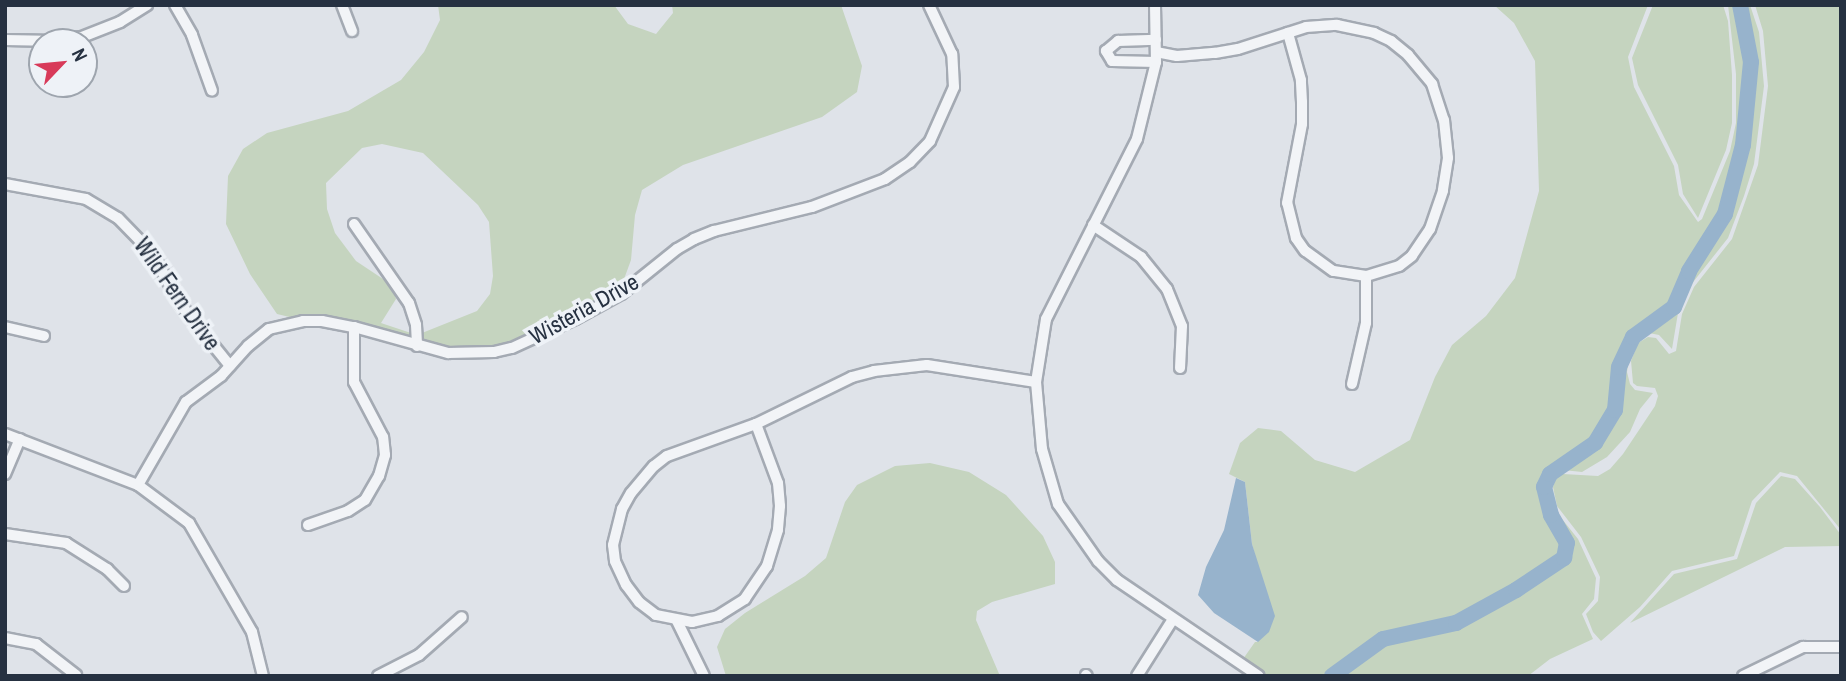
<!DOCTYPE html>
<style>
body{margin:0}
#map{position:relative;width:1846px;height:681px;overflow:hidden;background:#dfe3e9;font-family:"Archivo Narrow",sans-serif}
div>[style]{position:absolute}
.green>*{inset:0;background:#c5d4bf}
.water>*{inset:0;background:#97b3cc}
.river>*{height:16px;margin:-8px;padding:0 8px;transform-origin:8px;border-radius:8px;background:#97b3cc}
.roads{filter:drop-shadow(2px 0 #a4aab3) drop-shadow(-2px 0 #a4aab3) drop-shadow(0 2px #a4aab3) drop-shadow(0 -2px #a4aab3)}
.street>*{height:10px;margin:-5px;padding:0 5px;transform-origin:5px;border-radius:5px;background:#f2f4f7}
span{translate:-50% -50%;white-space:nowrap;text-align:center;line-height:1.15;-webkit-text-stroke:7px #eef2f7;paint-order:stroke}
.street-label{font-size:23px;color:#263141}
.frame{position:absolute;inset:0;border:7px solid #263141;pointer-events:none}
.north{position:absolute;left:28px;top:28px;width:70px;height:70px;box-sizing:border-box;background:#eef2f7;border:2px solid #9ea5ae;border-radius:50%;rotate:64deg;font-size:19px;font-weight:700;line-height:28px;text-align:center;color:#263141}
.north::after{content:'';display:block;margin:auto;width:24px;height:32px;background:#d83a59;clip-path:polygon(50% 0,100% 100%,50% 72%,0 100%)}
</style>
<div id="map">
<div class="green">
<div style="clip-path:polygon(evenodd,438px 5px,614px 5px,628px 24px,656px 34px,673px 13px,672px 5px,841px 5px,862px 66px,857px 92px,822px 117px,683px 165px,642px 190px,635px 215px,631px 260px,620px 290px,580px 325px,461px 358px,277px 314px,250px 274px,226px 224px,228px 176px,243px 149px,267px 133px,348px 111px,401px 80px,424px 52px,440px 20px,438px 5px,382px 144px,423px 153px,478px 205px,489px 222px,493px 276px,490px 294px,477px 311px,417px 335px,381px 323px,396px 299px,392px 285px,356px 261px,335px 233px,327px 209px,326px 183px,362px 148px,382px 144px)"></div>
<div style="clip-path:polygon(1494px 5px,1648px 5px,1628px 57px,1634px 87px,1674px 166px,1679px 195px,1698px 222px,1702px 219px,1730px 151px,1736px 123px,1736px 74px,1728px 5px,1750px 5px,1759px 32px,1764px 86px,1754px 164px,1744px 196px,1728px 238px,1690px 286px,1678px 313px,1672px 349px,1659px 335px,1649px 333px,1635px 341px,1630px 351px,1627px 372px,1630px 384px,1635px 390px,1653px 393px,1640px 409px,1630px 432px,1607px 457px,1582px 472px,1563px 470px,1554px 475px,1549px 486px,1554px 509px,1578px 539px,1596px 578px,1594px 599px,1582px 614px,1593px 639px,1550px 659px,1528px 676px,1268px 676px,1243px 659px,1255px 642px,1258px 642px,1261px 579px,1252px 544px,1245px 482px,1229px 474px,1240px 443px,1258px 428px,1281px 431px,1315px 460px,1355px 472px,1410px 440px,1435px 377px,1452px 345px,1486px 316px,1515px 278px,1539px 191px,1535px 61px,1514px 23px)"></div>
<div style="clip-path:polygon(1653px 5px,1723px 5px,1728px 21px,1732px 75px,1732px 123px,1726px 150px,1698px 218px,1683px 194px,1678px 165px,1638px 85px,1632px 58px)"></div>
<div style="clip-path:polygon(1755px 5px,1841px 5px,1841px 530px,1797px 476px,1780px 472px,1752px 501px,1734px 556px,1672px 571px,1640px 607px,1601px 641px,1593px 632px,1586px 614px,1598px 601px,1600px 577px,1581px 537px,1557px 506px,1553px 487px,1556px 477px,1563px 474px,1598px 476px,1610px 469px,1623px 454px,1655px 406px,1658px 396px,1655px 388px,1637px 386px,1633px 383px,1631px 361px,1638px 343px,1648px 337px,1656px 338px,1669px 354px,1676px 351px,1682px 314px,1694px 287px,1732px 239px,1758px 165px,1768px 86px,1763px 31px)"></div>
<div style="clip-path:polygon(930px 463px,969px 472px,1006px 495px,1043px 536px,1055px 562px,1055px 584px,992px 602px,977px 611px,976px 620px,1000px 676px,726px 676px,717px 647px,725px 629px,745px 613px,805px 576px,826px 558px,845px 502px,857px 485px,895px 466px)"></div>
<div style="clip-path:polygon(1781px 476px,1795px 479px,1820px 507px,1841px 535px,1841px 546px,1785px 547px,1630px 623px,1674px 574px,1737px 559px,1756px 503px)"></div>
</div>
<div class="water">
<div style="clip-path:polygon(1236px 478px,1245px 482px,1252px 544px,1275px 616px,1269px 632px,1258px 642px,1214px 613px,1198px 595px,1206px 567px,1224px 530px)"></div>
</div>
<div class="river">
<div style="left:1332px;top:676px;width:63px;rotate:-36deg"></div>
<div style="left:1383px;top:639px;width:75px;rotate:-12.4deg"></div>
<div style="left:1456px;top:623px;width:68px;rotate:-28.8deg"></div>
<div style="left:1516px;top:590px;width:58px;rotate:-33.7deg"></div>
<div style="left:1564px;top:558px;width:15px;rotate:-79deg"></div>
<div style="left:1567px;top:543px;width:32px;rotate:-120deg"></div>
<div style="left:1551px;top:515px;width:29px;rotate:-104deg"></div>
<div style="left:1544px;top:487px;width:14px;rotate:-65deg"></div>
<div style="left:1550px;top:474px;width:55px;rotate:-34.6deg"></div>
<div style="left:1595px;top:443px;width:39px;rotate:-59deg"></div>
<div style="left:1615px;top:410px;width:43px;rotate:-84.7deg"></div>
<div style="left:1619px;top:367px;width:33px;rotate:-65deg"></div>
<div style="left:1633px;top:337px;width:51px;rotate:-36.2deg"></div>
<div style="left:1674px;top:307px;width:39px;rotate:-67deg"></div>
<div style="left:1689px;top:271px;width:67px;rotate:-57.7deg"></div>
<div style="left:1725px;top:214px;width:71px;rotate:-75.4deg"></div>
<div style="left:1743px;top:145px;width:83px;rotate:-84.5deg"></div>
<div style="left:1751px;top:62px;width:58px;rotate:-100.9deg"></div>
</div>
<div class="roads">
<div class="street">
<div style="left:175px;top:5px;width:34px;rotate:60deg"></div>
<div style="left:192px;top:35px;width:59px;rotate:70.3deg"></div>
<div style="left:342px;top:5px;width:28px;rotate:69deg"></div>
<div style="left:1155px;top:5px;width:57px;rotate:89deg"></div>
<div style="left:1156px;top:62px;width:79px;rotate:103.9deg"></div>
<div style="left:1137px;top:139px;width:202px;rotate:116.8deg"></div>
<div style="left:1046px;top:319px;width:64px;rotate:99deg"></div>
<div style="left:1036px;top:382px;width:67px;rotate:84.9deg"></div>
<div style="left:1042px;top:449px;width:57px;rotate:73.8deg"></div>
<div style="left:1058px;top:504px;width:70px;rotate:54.9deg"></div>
<div style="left:1098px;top:561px;width:27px;rotate:45deg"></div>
<div style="left:1117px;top:580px;width:171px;rotate:34.1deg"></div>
<div style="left:5px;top:40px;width:39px;rotate:1deg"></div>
<div style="left:44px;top:41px;width:38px;rotate:-6deg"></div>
<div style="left:82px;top:37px;width:41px;rotate:-21.5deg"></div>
<div style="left:120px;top:22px;width:32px;rotate:-32deg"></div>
<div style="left:1156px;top:52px;width:21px;rotate:11deg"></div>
<div style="left:1177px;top:56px;width:38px;rotate:-5deg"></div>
<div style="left:1215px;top:53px;width:23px;rotate:-10deg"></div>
<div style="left:1238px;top:49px;width:71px;rotate:-17.9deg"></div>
<div style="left:1306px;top:27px;width:31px;rotate:-4deg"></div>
<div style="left:1337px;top:25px;width:38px;rotate:12deg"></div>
<div style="left:1374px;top:33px;width:19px;rotate:25deg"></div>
<div style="left:1391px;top:41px;width:22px;rotate:39deg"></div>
<div style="left:1408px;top:55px;width:38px;rotate:50deg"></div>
<div style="left:1432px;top:84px;width:38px;rotate:72deg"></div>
<div style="left:1444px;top:120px;width:38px;rotate:84deg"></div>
<div style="left:1448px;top:158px;width:33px;rotate:99deg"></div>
<div style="left:1443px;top:191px;width:40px;rotate:108.9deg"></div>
<div style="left:1430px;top:229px;width:32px;rotate:124deg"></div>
<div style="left:1412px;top:256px;width:16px;rotate:142deg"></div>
<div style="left:1399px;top:266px;width:34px;rotate:163deg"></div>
<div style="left:1366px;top:276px;width:33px;rotate:-171deg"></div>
<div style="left:1333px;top:271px;width:34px;rotate:-144deg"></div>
<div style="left:1305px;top:251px;width:16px;rotate:-125deg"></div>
<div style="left:1296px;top:238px;width:36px;rotate:-104deg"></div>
<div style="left:1287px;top:203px;width:80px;rotate:-79.2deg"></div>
<div style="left:1302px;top:124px;width:22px;rotate:-90deg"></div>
<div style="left:1302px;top:102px;width:22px;rotate:-93deg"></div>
<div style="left:1301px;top:80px;width:49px;rotate:-105.5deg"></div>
<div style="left:1156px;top:62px;width:44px;rotate:-178.7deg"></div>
<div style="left:1112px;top:61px;width:12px;rotate:-121deg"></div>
<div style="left:1106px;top:51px;width:16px;rotate:-40deg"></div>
<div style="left:1118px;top:41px;width:38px;rotate:-2deg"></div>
<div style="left:5px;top:184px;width:82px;rotate:10.5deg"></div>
<div style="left:86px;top:199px;width:37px;rotate:31deg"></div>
<div style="left:118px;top:218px;width:49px;rotate:45.8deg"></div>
<div style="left:152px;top:253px;width:60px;rotate:60.9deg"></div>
<div style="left:181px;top:305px;width:78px;rotate:51.2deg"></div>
<div style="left:354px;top:224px;width:96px;rotate:55.2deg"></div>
<div style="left:409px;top:303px;width:23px;rotate:72deg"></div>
<div style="left:416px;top:325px;width:21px;rotate:87deg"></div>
<div style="left:1093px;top:225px;width:58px;rotate:33.7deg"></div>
<div style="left:1141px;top:257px;width:41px;rotate:50.9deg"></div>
<div style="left:1167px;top:289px;width:40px;rotate:68deg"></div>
<div style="left:1182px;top:326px;width:42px;rotate:92.7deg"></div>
<div style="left:5px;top:327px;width:40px;rotate:13deg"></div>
<div style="left:1352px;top:384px;width:63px;rotate:-77.1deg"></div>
<div style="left:1366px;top:323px;width:47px;rotate:-90deg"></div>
<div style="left:756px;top:424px;width:63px;rotate:69.6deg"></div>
<div style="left:778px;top:483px;width:23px;rotate:85deg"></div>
<div style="left:780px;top:506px;width:24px;rotate:95deg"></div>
<div style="left:778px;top:530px;width:38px;rotate:107deg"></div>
<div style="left:767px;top:566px;width:40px;rotate:124deg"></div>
<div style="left:745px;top:599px;width:32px;rotate:148deg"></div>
<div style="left:718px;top:616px;width:27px;rotate:167deg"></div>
<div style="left:692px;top:622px;width:37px;rotate:-169deg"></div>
<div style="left:656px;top:615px;width:21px;rotate:-143deg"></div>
<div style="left:639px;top:602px;width:21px;rotate:-127deg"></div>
<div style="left:626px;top:585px;width:26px;rotate:-115deg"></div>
<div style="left:615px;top:561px;width:16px;rotate:-97deg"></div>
<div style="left:613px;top:545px;width:37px;rotate:-76deg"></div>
<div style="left:622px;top:509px;width:18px;rotate:-61deg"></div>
<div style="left:631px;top:493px;width:35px;rotate:-50deg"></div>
<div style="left:654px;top:466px;width:16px;rotate:-38deg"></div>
<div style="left:667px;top:456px;width:95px;rotate:-19.8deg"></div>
<div style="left:756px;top:424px;width:107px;rotate:-26.1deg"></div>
<div style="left:852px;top:377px;width:23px;rotate:-15deg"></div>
<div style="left:874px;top:371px;width:53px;rotate:-6.5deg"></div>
<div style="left:927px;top:365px;width:110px;rotate:8.9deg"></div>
<div style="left:5px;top:434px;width:142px;rotate:21deg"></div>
<div style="left:138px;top:485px;width:64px;rotate:36.7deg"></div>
<div style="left:189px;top:523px;width:126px;rotate:60deg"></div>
<div style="left:252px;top:632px;width:45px;rotate:76deg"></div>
<div style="left:5px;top:474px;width:38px;rotate:-67deg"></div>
<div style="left:138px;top:485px;width:96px;rotate:-60deg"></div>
<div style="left:186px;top:402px;width:44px;rotate:-36.6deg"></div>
<div style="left:221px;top:376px;width:40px;rotate:-48deg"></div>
<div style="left:248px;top:346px;width:27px;rotate:-39deg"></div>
<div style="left:269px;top:329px;width:35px;rotate:-13deg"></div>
<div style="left:303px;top:321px;width:19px"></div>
<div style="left:322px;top:321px;width:33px;rotate:11deg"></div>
<div style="left:354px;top:327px;width:98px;rotate:15.5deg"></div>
<div style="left:448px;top:353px;width:46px;rotate:-1.2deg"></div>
<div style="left:494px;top:352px;width:18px;rotate:-13deg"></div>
<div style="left:512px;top:348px;width:69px;rotate:-24.7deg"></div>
<div style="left:575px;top:319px;width:52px;rotate:-28.5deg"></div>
<div style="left:621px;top:294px;width:72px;rotate:-38.8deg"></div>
<div style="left:677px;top:249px;width:20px;rotate:-30deg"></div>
<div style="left:694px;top:239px;width:22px;rotate:-22deg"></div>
<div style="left:714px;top:231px;width:101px;rotate:-13.8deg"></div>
<div style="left:812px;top:207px;width:78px;rotate:-21deg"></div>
<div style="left:885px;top:179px;width:30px;rotate:-34deg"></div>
<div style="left:910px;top:162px;width:29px;rotate:-46deg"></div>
<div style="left:930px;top:141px;width:59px;rotate:-66deg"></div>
<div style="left:954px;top:87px;width:33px;rotate:-93deg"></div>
<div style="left:952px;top:54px;width:54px;rotate:-115.1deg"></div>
<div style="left:308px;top:525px;width:42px;rotate:-19.3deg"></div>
<div style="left:348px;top:511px;width:20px;rotate:-33deg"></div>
<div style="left:365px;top:500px;width:28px;rotate:-60deg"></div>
<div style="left:379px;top:476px;width:22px;rotate:-74deg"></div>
<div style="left:385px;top:455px;width:18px;rotate:-96deg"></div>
<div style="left:383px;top:437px;width:62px;rotate:-117.8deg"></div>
<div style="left:354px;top:382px;width:55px;rotate:-90deg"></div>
<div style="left:5px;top:534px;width:62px;rotate:8.4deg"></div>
<div style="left:66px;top:543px;width:49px;rotate:32.4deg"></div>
<div style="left:107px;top:569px;width:24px;rotate:45deg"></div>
<div style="left:677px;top:621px;width:61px;rotate:63.9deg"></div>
<div style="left:5px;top:638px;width:32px;rotate:11deg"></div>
<div style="left:36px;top:644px;width:51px;rotate:37.8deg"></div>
<div style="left:1086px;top:675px;width:1px;rotate:45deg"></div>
<div style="left:378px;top:676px;width:46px;rotate:-27.1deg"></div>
<div style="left:419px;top:655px;width:57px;rotate:-41.5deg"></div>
<div style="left:1137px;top:676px;width:67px;rotate:-57.7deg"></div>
<div style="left:1743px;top:676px;width:67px;rotate:-25.8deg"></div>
<div style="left:1803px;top:647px;width:38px"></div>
</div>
</div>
<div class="street-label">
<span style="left:177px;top:294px;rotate:55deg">Wild Fern Drive</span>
<span style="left:584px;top:309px;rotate:-29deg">Wisteria Drive</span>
</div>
<div class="frame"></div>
<div class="north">N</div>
</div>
